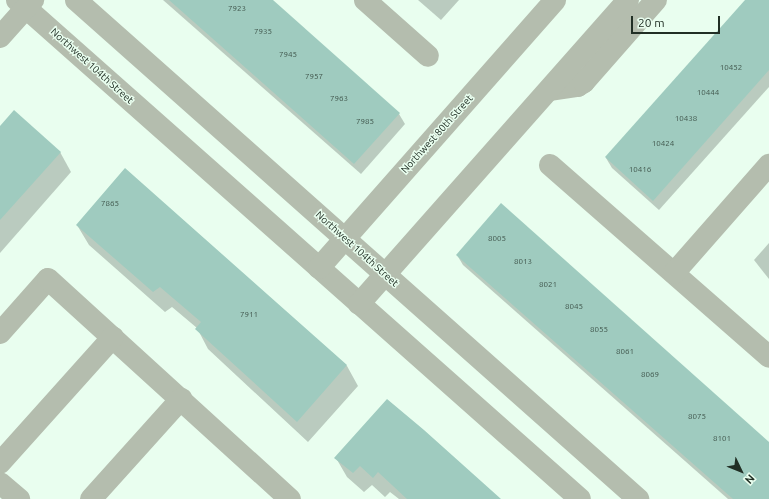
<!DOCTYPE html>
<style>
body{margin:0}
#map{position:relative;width:769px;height:499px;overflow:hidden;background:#e9feef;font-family:Ubuntu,sans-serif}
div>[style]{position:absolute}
.shadow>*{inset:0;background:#0003}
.building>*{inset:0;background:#9fcbbf}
.minor>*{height:22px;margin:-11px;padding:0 11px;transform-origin:11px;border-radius:11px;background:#b4bdae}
span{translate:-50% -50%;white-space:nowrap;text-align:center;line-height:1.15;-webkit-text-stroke:3px #e9feef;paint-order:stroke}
.number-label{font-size:8px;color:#40564c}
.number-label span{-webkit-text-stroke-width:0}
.street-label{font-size:10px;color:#212f25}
.north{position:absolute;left:721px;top:451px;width:40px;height:40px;-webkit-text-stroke:3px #e9feef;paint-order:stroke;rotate:133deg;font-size:11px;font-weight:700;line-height:16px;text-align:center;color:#212f25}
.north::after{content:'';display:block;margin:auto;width:14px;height:18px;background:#212f25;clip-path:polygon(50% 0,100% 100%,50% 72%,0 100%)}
.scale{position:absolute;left:631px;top:16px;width:89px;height:18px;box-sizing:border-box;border:2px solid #212f25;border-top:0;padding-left:5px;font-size:12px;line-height:14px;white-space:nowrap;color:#212f25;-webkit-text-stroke:3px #e9feef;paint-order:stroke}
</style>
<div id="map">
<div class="shadow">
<div style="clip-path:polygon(163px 0,271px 0,399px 114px,405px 124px,361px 174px)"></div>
<div style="clip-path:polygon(418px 0,459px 0,441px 20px)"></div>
<div style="clip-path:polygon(746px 0,769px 0,769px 87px,659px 210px,612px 168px,606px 158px)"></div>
<div style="clip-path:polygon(0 128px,60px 152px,71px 172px,0 253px)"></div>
<div style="clip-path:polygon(125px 169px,347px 366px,358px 386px,308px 442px,208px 349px,197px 328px,172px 307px,165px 312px,89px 245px,77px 225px)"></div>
<div style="clip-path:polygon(769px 243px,769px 279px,754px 260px)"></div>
<div style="clip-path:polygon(457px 255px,769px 443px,769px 499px,728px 499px,463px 265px)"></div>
<div style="clip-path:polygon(336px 458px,499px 499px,399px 499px,390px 492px,385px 497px,372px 485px,364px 492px,347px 477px)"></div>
</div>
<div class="building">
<div style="clip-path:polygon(169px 0,273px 0,400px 113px,354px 164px)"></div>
<div style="clip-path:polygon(745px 0,769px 0,769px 70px,653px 201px,605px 157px)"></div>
<div style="clip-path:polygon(14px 110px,61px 152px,0 220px,0 126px)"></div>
<div style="clip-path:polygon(125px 168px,347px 365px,297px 422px,195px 329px,201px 322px,160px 287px,153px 292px,76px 225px)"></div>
<div style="clip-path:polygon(501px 203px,769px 442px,769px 499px,733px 499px,456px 255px)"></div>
<div style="clip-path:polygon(387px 399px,424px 430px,501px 499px,407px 499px,378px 472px,373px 478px,360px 466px,353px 473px,334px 458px)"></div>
</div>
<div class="minor">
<div style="left:17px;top:0;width:752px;rotate:41.55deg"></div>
<div style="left:76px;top:0;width:752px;rotate:41.6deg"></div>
<div style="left:365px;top:0;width:84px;rotate:41.6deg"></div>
<div style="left:0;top:37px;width:50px;rotate:-48.3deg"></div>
<div style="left:549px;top:90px;width:29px;rotate:-8deg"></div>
<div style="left:578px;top:86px;width:7px;rotate:-34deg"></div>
<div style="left:584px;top:82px;width:109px;rotate:-48.7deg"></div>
<div style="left:550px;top:165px;width:291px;rotate:41.2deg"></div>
<div style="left:319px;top:268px;width:357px;rotate:-48.6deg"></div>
<div style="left:674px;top:273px;width:144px;rotate:-48.7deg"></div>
<div style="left:359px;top:304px;width:406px;rotate:-48.5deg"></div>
<div style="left:0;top:333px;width:72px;rotate:-48.4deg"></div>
<div style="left:48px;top:279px;width:327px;rotate:42.3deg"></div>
<div style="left:0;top:463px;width:169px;rotate:-48.1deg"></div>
<div style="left:0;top:483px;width:25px;rotate:40deg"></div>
<div style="left:91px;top:499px;width:135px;rotate:-48deg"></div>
</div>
<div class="number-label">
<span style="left:237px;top:9px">7923</span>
<span style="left:263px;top:32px">7935</span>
<span style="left:288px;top:55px">7945</span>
<span style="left:731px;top:68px">10452</span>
<span style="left:314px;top:77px">7957</span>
<span style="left:708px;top:93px">10444</span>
<span style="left:339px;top:99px">7963</span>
<span style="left:686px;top:119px">10438</span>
<span style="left:365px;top:122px">7985</span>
<span style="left:663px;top:144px">10424</span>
<span style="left:640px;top:170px">10416</span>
<span style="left:110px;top:204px">7865</span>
<span style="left:497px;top:239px">8005</span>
<span style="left:523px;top:262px">8013</span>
<span style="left:548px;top:285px">8021</span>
<span style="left:574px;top:307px">8045</span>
<span style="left:249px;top:315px">7911</span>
<span style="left:599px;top:330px">8055</span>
<span style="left:625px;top:352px">8061</span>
<span style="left:650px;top:375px">8069</span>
<span style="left:697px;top:417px">8075</span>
<span style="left:722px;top:439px">8101</span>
</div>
<div class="street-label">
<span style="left:92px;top:66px;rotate:42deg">Northwest 104th Street</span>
<span style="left:437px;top:134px;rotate:-48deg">Northwest 80th Street</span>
<span style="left:357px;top:249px;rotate:42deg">Northwest 104th Street</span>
</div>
<div class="north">N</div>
<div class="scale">20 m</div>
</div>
